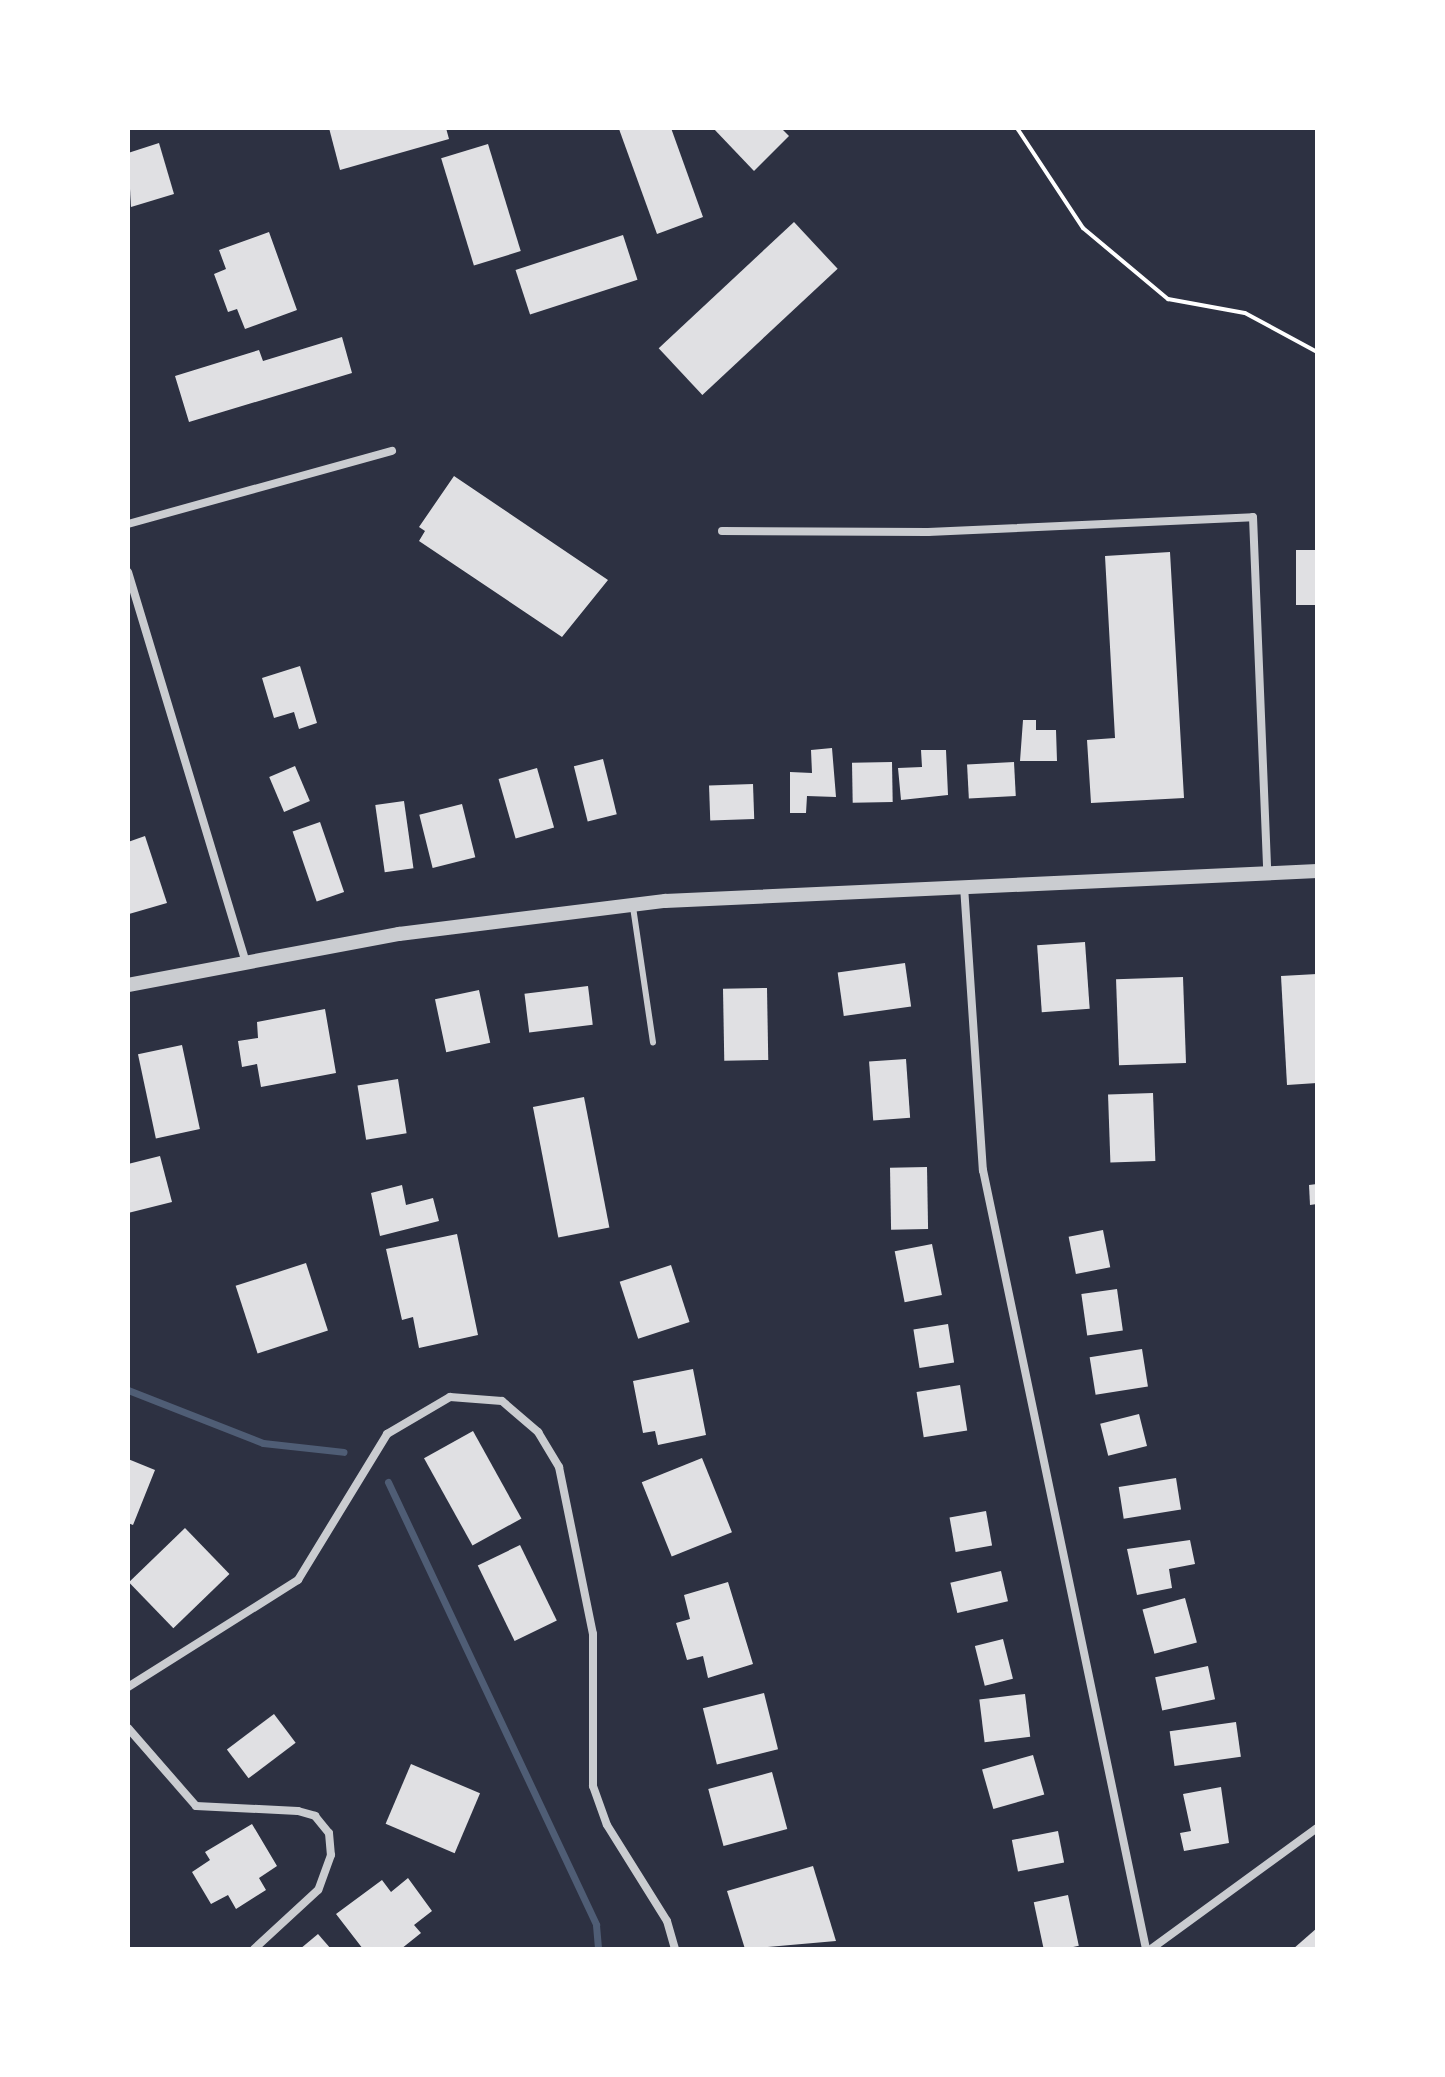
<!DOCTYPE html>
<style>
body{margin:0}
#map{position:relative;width:1445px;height:2077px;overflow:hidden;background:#2d3142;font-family:"Asap Condensed",sans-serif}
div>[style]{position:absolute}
.stream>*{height:7px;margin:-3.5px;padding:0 3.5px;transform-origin:3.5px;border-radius:3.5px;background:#4f5d75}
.building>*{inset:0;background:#e0e0e3;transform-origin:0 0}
.path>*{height:4px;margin:-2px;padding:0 2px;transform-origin:2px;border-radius:2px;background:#fff}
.service>*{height:6px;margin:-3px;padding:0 3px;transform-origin:3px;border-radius:3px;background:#caccd0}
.minor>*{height:8px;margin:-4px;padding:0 4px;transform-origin:4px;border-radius:4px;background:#caccd0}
.tertiary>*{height:14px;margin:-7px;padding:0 7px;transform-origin:7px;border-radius:7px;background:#caccd0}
span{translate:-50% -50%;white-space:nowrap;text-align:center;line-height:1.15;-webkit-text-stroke:7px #fff;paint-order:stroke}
.frame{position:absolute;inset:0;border:130px solid #fff;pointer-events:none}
</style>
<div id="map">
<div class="stream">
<div style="left:128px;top:1390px;width:145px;rotate:21.4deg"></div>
<div style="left:263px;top:1443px;width:81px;rotate:6.3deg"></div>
<div style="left:388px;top:1482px;width:489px;rotate:64.8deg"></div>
<div style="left:596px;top:1925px;width:24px;rotate:85deg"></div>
</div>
<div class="building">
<div style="clip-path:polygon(329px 128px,446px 128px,449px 139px,340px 170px)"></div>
<div style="clip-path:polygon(671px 128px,703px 217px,657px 234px,619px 129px)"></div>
<div style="clip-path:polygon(713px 128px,781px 128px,789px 136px,754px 171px)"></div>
<div style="clip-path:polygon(159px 143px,174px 194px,131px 207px,128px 153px)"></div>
<div style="left:488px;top:144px;width:112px;height:49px;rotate:73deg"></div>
<div style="left:794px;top:222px;width:64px;height:185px;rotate:47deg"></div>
<div style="clip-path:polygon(269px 232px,297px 310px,245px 329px,237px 309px,228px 312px,214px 274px,226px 269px,219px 250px)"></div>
<div style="left:623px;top:235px;width:47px;height:113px;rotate:72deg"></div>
<div style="clip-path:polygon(342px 337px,352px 373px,189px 422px,175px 376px,259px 350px,263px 361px)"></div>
<div style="clip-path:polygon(454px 476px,608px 580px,562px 637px,419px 541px,425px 531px,419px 527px)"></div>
<div style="left:1296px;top:550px;width:21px;height:55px"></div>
<div style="clip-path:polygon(1170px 552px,1184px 798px,1091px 803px,1087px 740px,1115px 738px,1105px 556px)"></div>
<div style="clip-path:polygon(300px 666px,317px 723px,299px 729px,294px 712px,274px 718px,262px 678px)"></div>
<div style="clip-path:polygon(1023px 720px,1036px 720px,1036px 730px,1056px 730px,1057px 761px,1020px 761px)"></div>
<div style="clip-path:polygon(832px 748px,836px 797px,807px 796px,806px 813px,790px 813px,790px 772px,812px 773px,811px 750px)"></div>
<div style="clip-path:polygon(921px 750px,946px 750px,948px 795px,901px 800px,898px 768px,922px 767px)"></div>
<div style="left:603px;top:759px;width:57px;height:30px;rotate:76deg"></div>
<div style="left:892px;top:762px;width:40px;height:40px;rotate:89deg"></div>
<div style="left:1014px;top:762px;width:34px;height:47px;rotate:87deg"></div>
<div style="left:295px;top:766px;width:38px;height:28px;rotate:67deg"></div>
<div style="left:537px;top:768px;width:62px;height:40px;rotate:74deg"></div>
<div style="left:753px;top:784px;width:35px;height:44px;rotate:88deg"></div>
<div style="left:404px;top:801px;width:68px;height:29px;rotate:82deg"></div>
<div style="left:462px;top:804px;width:55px;height:44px;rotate:76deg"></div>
<div style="left:320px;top:822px;width:74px;height:29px;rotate:71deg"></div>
<div style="clip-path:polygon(145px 836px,167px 903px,129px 914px,128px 842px)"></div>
<div style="left:1085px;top:942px;width:67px;height:48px;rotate:86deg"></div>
<div style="left:905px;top:963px;width:44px;height:68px;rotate:82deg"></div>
<div style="clip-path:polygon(1317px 974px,1317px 1083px,1287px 1085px,1281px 976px)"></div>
<div style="left:1183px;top:977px;width:86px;height:67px;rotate:88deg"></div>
<div style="left:588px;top:986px;width:39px;height:64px;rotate:83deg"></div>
<div style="left:767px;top:988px;width:72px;height:44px;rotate:89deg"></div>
<div style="left:479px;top:990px;width:54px;height:45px;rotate:78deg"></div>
<div style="clip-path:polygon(325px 1009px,336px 1073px,261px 1087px,257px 1064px,242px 1067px,238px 1041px,258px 1038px,257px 1022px)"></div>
<div style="left:182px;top:1045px;width:86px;height:45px;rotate:78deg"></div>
<div style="left:906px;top:1059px;width:59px;height:37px;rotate:86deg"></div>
<div style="left:398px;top:1079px;width:55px;height:41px;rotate:81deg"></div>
<div style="left:1153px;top:1093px;width:68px;height:45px;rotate:88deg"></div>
<div style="left:584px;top:1097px;width:133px;height:52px;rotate:79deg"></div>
<div style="clip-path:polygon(160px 1156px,172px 1202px,128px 1213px,128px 1164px)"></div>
<div style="left:927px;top:1167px;width:62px;height:37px;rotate:89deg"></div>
<div style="clip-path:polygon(1317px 1184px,1317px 1204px,1310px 1205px,1309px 1185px)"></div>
<div style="clip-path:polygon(402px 1185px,406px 1205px,433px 1198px,439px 1221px,380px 1236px,371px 1193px)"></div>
<div style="left:1103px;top:1230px;width:38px;height:35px;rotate:79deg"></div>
<div style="clip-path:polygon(457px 1234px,478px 1335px,419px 1348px,413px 1317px,402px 1320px,386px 1249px)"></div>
<div style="left:932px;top:1244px;width:52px;height:38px;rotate:79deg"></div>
<div style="left:306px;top:1263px;width:71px;height:74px;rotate:72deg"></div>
<div style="left:671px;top:1265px;width:60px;height:54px;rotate:72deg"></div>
<div style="left:1117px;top:1289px;width:42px;height:36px;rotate:82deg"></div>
<div style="left:948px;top:1324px;width:39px;height:35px;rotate:81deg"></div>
<div style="left:1142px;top:1349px;width:38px;height:53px;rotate:81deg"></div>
<div style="clip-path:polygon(693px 1369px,706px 1435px,658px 1445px,655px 1431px,643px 1433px,633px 1381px)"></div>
<div style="left:960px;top:1385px;width:46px;height:44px;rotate:81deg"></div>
<div style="left:1139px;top:1414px;width:33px;height:40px;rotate:76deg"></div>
<div style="left:473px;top:1431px;width:100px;height:56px;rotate:61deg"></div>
<div style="left:702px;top:1458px;width:80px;height:65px;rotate:68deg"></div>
<div style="clip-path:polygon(128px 1459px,155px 1470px,133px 1525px,128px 1523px)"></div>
<div style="left:1176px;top:1478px;width:32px;height:58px;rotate:81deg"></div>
<div style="left:986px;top:1511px;width:35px;height:37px;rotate:80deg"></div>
<div style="left:185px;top:1528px;width:64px;height:78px;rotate:46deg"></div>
<div style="clip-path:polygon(1190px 1540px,1195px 1564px,1169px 1569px,1172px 1588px,1137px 1595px,1127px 1549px)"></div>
<div style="left:520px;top:1545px;width:84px;height:47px;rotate:64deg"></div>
<div style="left:1001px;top:1571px;width:31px;height:52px;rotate:77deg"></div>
<div style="clip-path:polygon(728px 1582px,753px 1664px,708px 1678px,703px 1656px,687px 1660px,676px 1623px,690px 1619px,684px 1595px)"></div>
<div style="left:1185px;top:1598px;width:46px;height:44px;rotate:75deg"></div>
<div style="left:1003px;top:1639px;width:41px;height:29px;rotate:76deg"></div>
<div style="left:1208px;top:1666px;width:34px;height:54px;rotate:78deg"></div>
<div style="left:764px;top:1693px;width:58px;height:63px;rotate:76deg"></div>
<div style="left:1025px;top:1694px;width:43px;height:46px;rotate:83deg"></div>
<div style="left:274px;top:1714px;width:36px;height:59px;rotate:53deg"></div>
<div style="left:1236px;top:1722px;width:35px;height:67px;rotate:82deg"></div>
<div style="left:1033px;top:1755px;width:41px;height:53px;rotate:74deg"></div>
<div style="left:411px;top:1764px;width:75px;height:65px;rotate:23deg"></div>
<div style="left:772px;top:1772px;width:59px;height:66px;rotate:75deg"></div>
<div style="clip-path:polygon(1221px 1787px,1229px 1843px,1184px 1851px,1180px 1833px,1191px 1831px,1183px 1794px)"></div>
<div style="clip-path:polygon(252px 1824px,277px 1866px,259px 1878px,266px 1890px,236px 1909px,228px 1895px,211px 1904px,192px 1872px,210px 1860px,205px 1852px)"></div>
<div style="left:1058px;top:1831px;width:32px;height:47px;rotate:79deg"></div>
<div style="clip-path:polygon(813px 1866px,836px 1941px,745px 1949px,727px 1891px)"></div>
<div style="clip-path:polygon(408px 1878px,432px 1911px,414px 1925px,421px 1933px,401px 1949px,363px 1949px,336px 1914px,382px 1880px,391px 1892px)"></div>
<div style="left:1068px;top:1895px;width:52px;height:35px;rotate:78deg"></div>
<div style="clip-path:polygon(1317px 1928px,1317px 1949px,1293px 1949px)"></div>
<div style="clip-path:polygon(318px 1934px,331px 1949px,300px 1949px)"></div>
</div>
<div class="path">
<div style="left:1017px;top:128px;width:120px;rotate:56.6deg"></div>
<div style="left:1083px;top:228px;width:111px;rotate:39.9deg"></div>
<div style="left:1168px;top:299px;width:78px;rotate:10.3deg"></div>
<div style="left:1245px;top:313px;width:82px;rotate:28.4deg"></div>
</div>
<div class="service">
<div style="left:633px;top:907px;width:137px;rotate:81.6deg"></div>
</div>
<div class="minor">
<div style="left:128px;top:524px;width:274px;rotate:-15.5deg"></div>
<div style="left:722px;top:531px;width:206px;rotate:0.3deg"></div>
<div style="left:928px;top:532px;width:325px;rotate:-2.6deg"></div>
<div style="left:1253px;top:517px;width:356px;rotate:87.7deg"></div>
<div style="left:128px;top:572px;width:404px;rotate:73.2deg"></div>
<div style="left:964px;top:886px;width:285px;rotate:86.2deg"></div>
<div style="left:983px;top:1170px;width:796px;rotate:78.18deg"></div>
<div style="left:128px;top:1687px;width:201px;rotate:-32.2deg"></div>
<div style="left:298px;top:1580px;width:171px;rotate:-58.6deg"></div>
<div style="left:387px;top:1434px;width:73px;rotate:-30.4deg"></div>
<div style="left:450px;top:1397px;width:52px;rotate:4.4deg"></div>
<div style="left:502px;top:1401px;width:48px;rotate:40.7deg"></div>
<div style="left:538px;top:1432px;width:41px;rotate:59deg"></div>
<div style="left:559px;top:1467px;width:170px;rotate:78.5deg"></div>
<div style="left:593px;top:1634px;width:152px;rotate:90deg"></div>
<div style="left:593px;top:1786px;width:41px;rotate:70.3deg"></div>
<div style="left:607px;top:1825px;width:113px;rotate:58deg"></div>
<div style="left:667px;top:1921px;width:29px;rotate:74deg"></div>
<div style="left:128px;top:1728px;width:103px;rotate:48.9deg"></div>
<div style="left:196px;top:1806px;width:102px;rotate:2.8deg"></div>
<div style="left:298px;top:1811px;width:18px;rotate:16deg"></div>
<div style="left:315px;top:1816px;width:22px;rotate:51deg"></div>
<div style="left:329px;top:1833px;width:22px;rotate:85deg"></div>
<div style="left:331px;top:1855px;width:37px;rotate:110deg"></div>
<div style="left:318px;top:1890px;width:87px;rotate:137.3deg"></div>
<div style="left:1151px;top:1949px;width:205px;rotate:-36.1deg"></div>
</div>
<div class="tertiary">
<div style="left:128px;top:985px;width:276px;rotate:-10.7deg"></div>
<div style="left:399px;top:934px;width:268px;rotate:-7.1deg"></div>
<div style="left:665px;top:901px;width:653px;rotate:-2.63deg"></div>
</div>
<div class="frame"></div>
</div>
